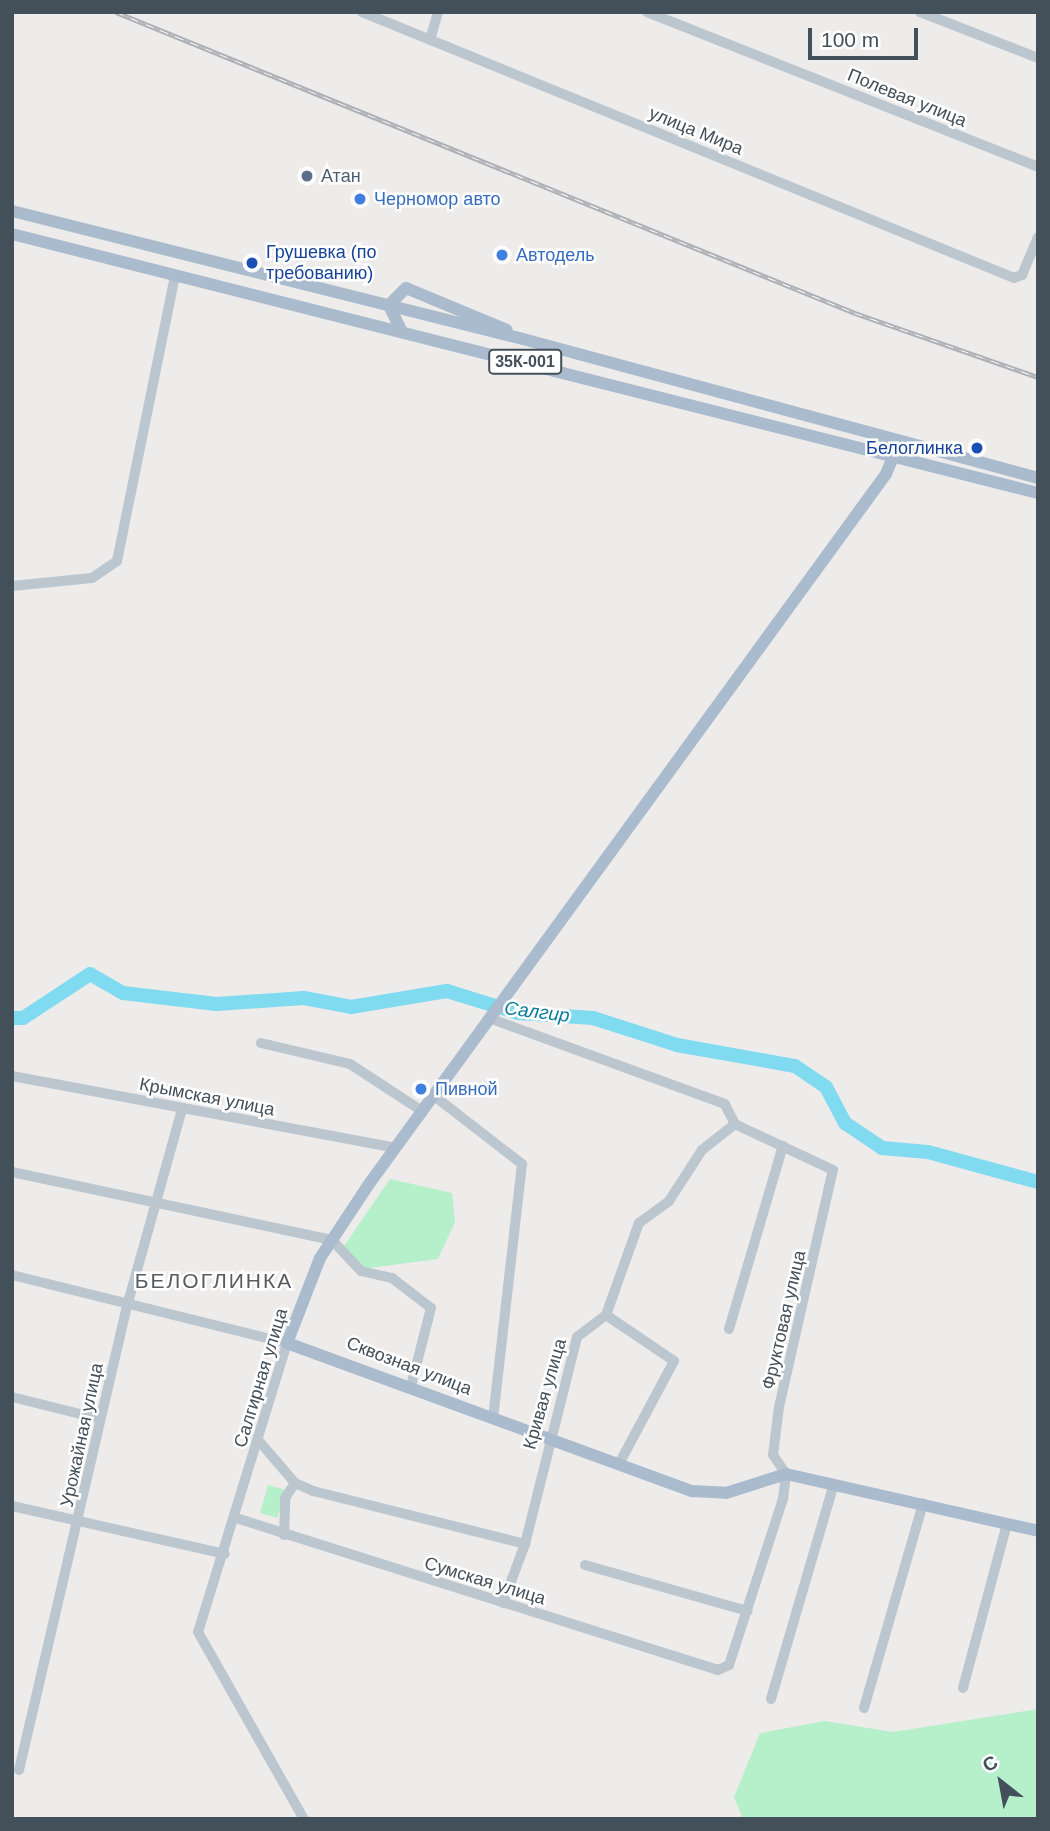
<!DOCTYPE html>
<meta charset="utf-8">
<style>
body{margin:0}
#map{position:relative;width:1050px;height:1831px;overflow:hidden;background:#eeebeb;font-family:Arial,sans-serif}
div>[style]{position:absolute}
.green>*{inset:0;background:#b5f0cb;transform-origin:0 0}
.river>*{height:14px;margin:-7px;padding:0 7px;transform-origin:7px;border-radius:7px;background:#80daf0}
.minor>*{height:10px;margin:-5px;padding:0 5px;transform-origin:5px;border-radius:5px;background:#bbc6cf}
.major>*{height:12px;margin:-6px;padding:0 6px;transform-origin:6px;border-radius:6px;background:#a9bbcd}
.rail>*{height:5px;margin-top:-2.5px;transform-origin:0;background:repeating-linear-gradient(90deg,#fff 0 8px,#adb1b6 0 16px);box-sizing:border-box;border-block:2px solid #adb1b6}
.dots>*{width:19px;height:19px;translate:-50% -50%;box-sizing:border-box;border:4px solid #fff;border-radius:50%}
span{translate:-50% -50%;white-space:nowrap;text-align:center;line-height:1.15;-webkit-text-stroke:5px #fff;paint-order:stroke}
.shield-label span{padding:2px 5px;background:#fff;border:2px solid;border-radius:5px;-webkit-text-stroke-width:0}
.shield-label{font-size:16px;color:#434f59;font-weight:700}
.street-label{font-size:18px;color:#434f59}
.service-label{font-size:18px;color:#4e5e75}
.left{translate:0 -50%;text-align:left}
.shop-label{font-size:18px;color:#366cbe}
.transit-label{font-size:18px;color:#164399}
.right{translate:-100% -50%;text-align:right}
.water-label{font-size:19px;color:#067d9b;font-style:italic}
.quarter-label{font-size:21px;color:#585c61;letter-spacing:2px}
.frame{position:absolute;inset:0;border:14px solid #434f59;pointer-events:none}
.north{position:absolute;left:966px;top:1747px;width:70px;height:70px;-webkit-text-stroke:5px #fff;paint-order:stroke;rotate:329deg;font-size:19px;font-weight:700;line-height:28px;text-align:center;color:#434f59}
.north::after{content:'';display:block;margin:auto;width:24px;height:32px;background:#434f59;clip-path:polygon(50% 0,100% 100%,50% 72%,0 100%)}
.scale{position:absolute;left:808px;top:28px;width:110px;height:32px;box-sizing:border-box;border:4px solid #434f59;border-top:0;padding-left:9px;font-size:21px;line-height:24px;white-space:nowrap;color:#434f59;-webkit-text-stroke:5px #fff;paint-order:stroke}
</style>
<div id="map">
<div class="green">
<div style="clip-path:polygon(390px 1179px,452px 1193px,455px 1222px,438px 1259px,362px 1269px,344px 1246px)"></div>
<div style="left:268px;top:1485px;width:18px;height:29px;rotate:16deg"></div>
<div style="clip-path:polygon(1038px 1709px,1038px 1819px,743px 1819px,734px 1797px,760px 1733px,825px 1721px,893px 1732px)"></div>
</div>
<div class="river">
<div style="left:12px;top:1018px;width:11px"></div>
<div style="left:23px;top:1018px;width:80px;rotate:-33.3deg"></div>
<div style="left:90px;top:974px;width:38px;rotate:30deg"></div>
<div style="left:123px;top:993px;width:94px;rotate:6.7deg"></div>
<div style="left:216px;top:1004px;width:88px;rotate:-3.9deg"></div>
<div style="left:304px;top:998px;width:48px;rotate:10.8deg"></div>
<div style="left:351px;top:1007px;width:97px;rotate:-9.5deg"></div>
<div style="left:447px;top:991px;width:74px;rotate:17.2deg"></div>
<div style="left:518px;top:1013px;width:75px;rotate:3.8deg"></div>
<div style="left:593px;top:1018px;width:88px;rotate:17.8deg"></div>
<div style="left:677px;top:1045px;width:120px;rotate:10.1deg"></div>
<div style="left:795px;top:1066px;width:37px;rotate:34deg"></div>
<div style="left:826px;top:1087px;width:41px;rotate:62.2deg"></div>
<div style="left:845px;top:1123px;width:45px;rotate:34deg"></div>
<div style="left:882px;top:1148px;width:46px;rotate:5deg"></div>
<div style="left:928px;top:1152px;width:114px;rotate:15.3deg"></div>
</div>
<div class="minor">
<div style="left:362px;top:12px;width:704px;rotate:22.19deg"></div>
<div style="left:1014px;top:278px;width:9px;rotate:-21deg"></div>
<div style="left:1022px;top:275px;width:41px;rotate:-67.2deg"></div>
<div style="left:647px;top:12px;width:421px;rotate:21.6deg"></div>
<div style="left:920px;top:12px;width:127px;rotate:21.3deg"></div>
<div style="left:430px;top:40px;width:29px;rotate:-74deg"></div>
<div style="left:12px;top:586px;width:80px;rotate:-5.7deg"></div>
<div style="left:92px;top:578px;width:30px;rotate:-34deg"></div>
<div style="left:117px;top:561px;width:292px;rotate:-78.5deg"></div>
<div style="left:261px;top:1043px;width:91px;rotate:13.3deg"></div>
<div style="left:350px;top:1064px;width:86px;rotate:33.1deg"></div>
<div style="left:12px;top:1076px;width:390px;rotate:10.6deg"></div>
<div style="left:433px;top:1095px;width:113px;rotate:37.8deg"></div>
<div style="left:522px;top:1164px;width:255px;rotate:96.5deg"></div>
<div style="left:12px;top:1172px;width:327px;rotate:12deg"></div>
<div style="left:332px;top:1240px;width:42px;rotate:46.9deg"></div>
<div style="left:361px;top:1271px;width:32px;rotate:13deg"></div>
<div style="left:392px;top:1278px;width:49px;rotate:37.6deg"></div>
<div style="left:431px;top:1308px;width:81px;rotate:104.4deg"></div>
<div style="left:12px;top:1275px;width:283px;rotate:13.9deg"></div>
<div style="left:287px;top:1343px;width:302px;rotate:107.1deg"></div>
<div style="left:198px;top:1632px;width:215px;rotate:60.5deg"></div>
<div style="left:606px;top:1315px;width:82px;rotate:34.1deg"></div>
<div style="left:674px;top:1361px;width:117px;rotate:118.1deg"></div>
<div style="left:729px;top:1329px;width:191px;rotate:-73.6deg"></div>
<div style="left:12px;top:1397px;width:91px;rotate:14deg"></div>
<div style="left:259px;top:1441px;width:55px;rotate:49.4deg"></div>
<div style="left:295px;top:1483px;width:20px;rotate:24deg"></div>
<div style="left:313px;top:1491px;width:219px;rotate:14deg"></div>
<div style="left:12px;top:1506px;width:218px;rotate:12.7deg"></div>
<div style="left:236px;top:1518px;width:505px;rotate:17.5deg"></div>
<div style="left:718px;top:1670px;width:12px;rotate:-24deg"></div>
<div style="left:729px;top:1665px;width:175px;rotate:-72deg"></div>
<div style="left:783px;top:1499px;width:25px;rotate:-83deg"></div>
<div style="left:786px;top:1474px;width:23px;rotate:-124deg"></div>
<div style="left:773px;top:1455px;width:48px;rotate:-82.9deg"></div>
<div style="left:779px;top:1407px;width:243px;rotate:-77.2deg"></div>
<div style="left:833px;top:1170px;width:108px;rotate:-154.9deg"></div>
<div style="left:735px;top:1124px;width:22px;rotate:-117deg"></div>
<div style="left:725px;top:1104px;width:251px;rotate:-160deg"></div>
<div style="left:284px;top:1535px;width:37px;rotate:-88deg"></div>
<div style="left:285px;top:1498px;width:18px;rotate:-56deg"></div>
<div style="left:585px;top:1565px;width:169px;rotate:15.8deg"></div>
<div style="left:503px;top:1603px;width:63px;rotate:-69.6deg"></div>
<div style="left:525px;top:1544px;width:213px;rotate:-75.9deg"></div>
<div style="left:577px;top:1337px;width:36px;rotate:-37deg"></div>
<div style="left:606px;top:1315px;width:98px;rotate:-70.3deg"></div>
<div style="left:639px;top:1223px;width:37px;rotate:-36deg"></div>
<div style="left:669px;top:1201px;width:61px;rotate:-57.1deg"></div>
<div style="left:702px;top:1150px;width:42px;rotate:-38.2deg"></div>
<div style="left:963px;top:1688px;width:170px;rotate:-75deg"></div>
<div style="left:771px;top:1699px;width:224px;rotate:-73.7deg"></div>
<div style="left:864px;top:1708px;width:213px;rotate:-73.9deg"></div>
<div style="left:19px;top:1770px;width:484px;rotate:-76.9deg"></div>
<div style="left:129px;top:1299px;width:197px;rotate:-74.4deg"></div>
</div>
<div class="major">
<div style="left:12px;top:211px;width:527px;rotate:14.06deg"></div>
<div style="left:523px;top:339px;width:533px;rotate:15.1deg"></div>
<div style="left:12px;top:234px;width:1058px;rotate:14.17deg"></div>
<div style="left:401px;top:330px;width:28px;rotate:-116deg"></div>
<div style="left:389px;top:305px;width:24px;rotate:-45deg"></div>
<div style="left:406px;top:288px;width:109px;rotate:22.6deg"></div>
<div style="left:894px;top:455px;width:21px;rotate:113deg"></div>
<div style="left:886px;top:474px;width:878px;rotate:126.06deg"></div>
<div style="left:369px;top:1184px;width:89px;rotate:123.5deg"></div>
<div style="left:320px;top:1258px;width:91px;rotate:111.2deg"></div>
<div style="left:287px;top:1343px;width:431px;rotate:20.1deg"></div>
<div style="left:692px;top:1491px;width:34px;rotate:3deg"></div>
<div style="left:726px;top:1493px;width:63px;rotate:-17.6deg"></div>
<div style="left:786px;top:1474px;width:258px;rotate:12.7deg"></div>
</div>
<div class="rail">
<div style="left:116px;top:12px;width:798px;rotate:22.16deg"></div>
<div style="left:855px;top:313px;width:194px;rotate:19.3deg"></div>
</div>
<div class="dots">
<div style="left:307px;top:176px;background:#5c6f8a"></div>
<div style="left:360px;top:199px;background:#3f7fe0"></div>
<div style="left:502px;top:255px;background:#3f7fe0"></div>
<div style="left:252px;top:263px;background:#1a4fb4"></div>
<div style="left:977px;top:448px;background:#1a4fb4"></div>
<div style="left:421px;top:1089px;background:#3f7fe0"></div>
</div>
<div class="shield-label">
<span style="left:525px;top:362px">35К-001</span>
</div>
<div class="street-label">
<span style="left:907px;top:98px;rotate:22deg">Полевая улица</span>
<span style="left:696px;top:131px;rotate:22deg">улица Мира</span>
<span style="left:207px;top:1097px;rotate:11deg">Крымская улица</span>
<span style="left:784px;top:1320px;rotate:-77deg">Фруктовая улица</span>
<span style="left:409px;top:1366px;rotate:21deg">Сквозная улица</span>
<span style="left:261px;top:1378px;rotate:-73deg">Салгирная улица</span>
<span style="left:545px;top:1394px;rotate:-74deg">Кривая улица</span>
<span style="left:82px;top:1435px;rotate:-78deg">Урожайная улица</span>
<span style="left:485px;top:1581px;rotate:17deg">Сумская улица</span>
</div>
<div class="service-label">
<span class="left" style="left:321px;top:176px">Атан</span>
</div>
<div class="shop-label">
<span class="left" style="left:374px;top:199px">Черномор авто</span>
<span class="left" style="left:516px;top:255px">Автодель</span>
<span class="left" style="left:435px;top:1089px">Пивной</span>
</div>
<div class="transit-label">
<span class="left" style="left:266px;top:263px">Грушевка (по<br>требованию)</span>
<span class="right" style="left:963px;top:448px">Белоглинка</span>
</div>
<div class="water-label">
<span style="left:537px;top:1012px;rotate:7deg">Салгир</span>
</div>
<div class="quarter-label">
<span style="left:214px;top:1281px">БЕЛОГЛИНКА</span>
</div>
<div class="frame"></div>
<div class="north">С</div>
<div class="scale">100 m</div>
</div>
